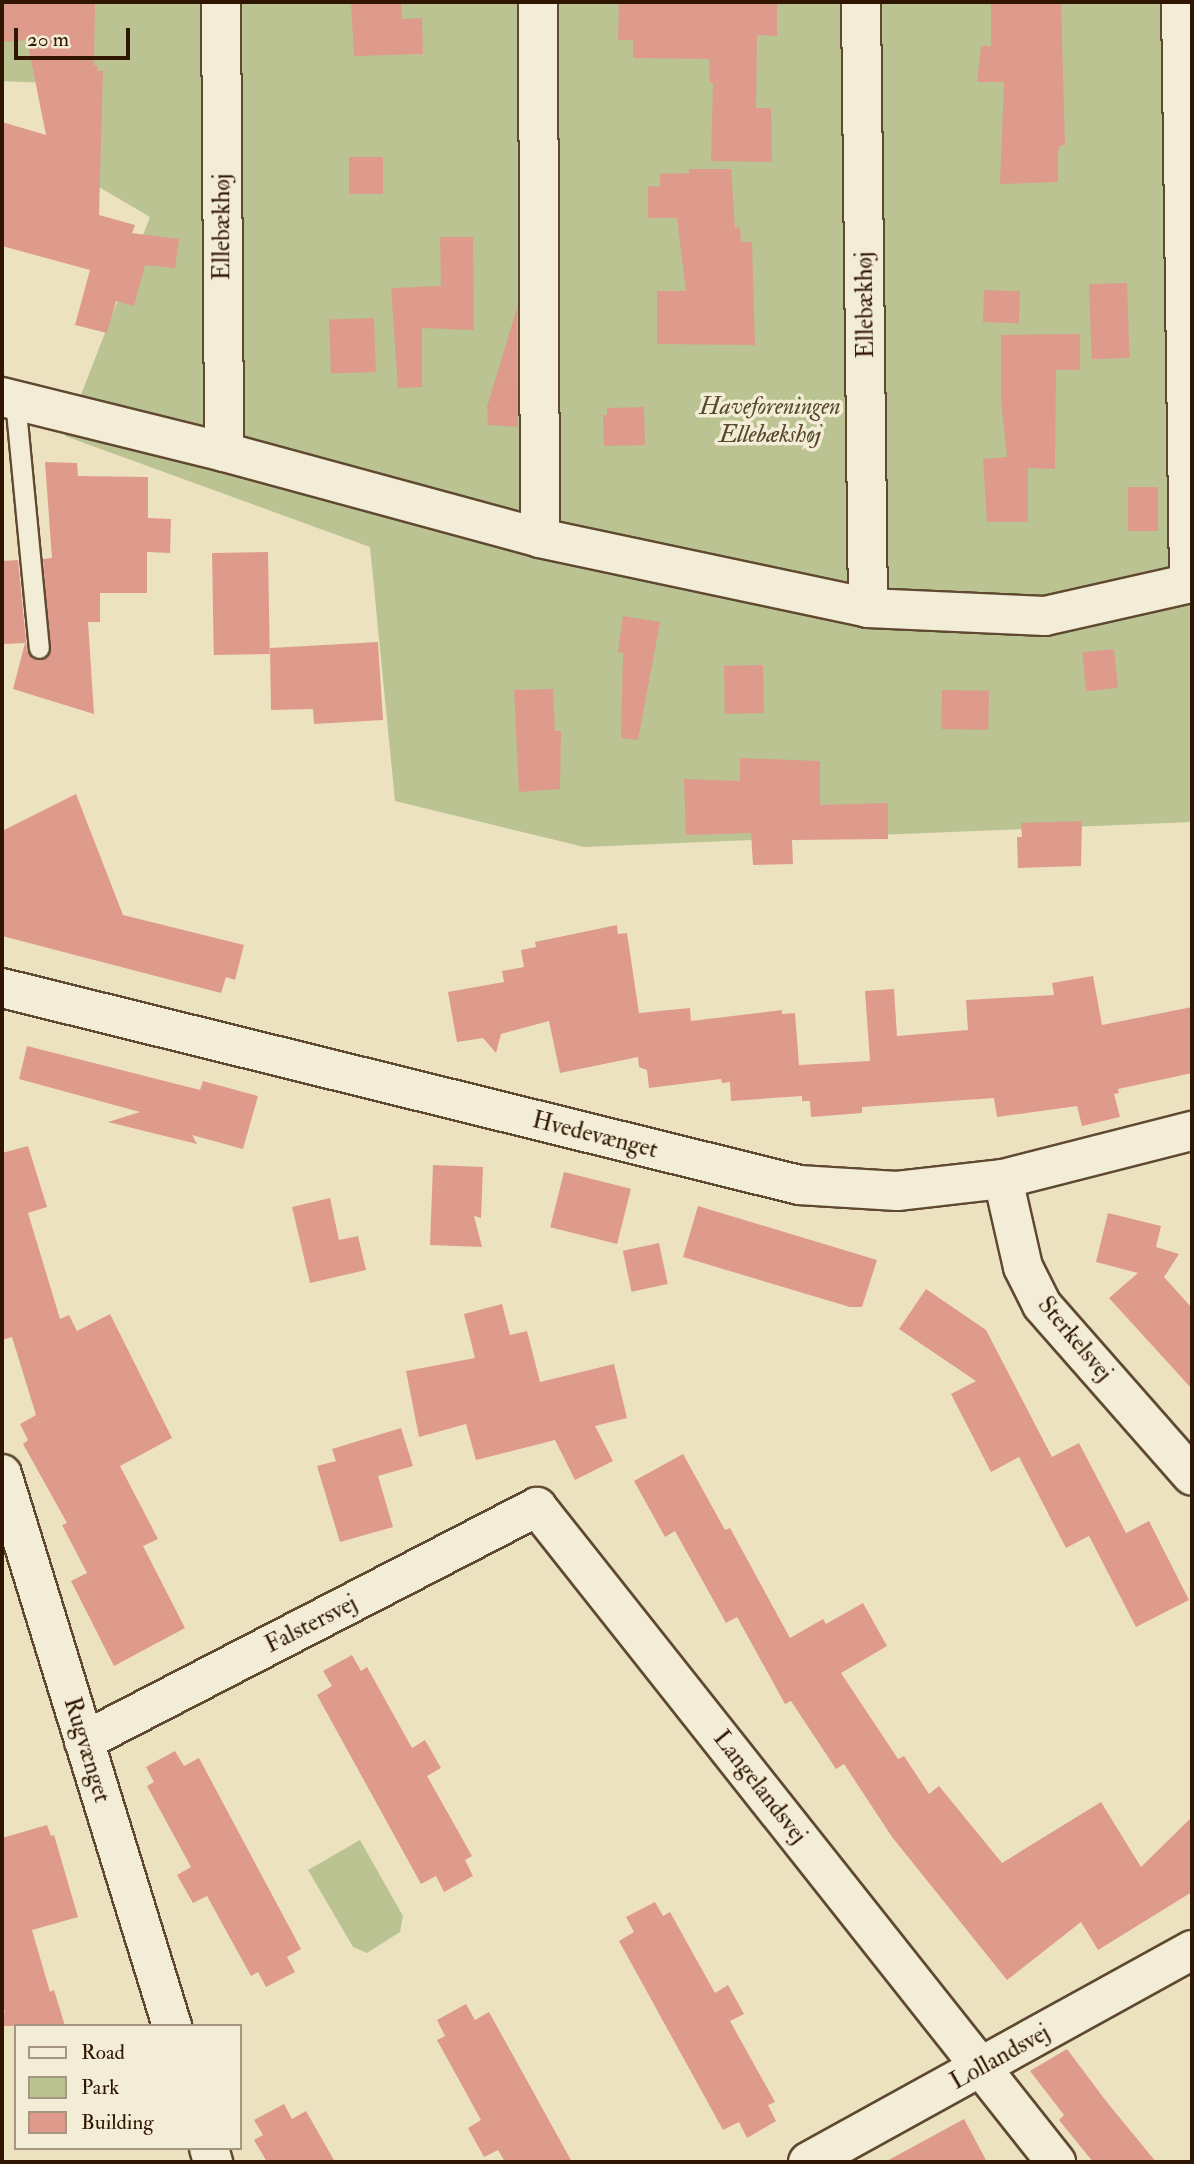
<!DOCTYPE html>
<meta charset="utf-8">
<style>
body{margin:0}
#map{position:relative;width:1194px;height:2164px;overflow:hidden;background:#ede2c0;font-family:"IM FELL Double Pica",serif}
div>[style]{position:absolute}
.green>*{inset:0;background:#bac391}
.building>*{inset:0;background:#de9b8c;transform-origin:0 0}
.roads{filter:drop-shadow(2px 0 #5f4930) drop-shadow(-2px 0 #5f4930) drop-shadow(0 2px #5f4930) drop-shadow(0 -2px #5f4930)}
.service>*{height:19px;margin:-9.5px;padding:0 9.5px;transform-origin:9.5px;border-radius:9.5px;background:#f3ecd6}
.minor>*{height:38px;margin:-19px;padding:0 19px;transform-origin:19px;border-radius:19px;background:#f3ecd6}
.tertiary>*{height:38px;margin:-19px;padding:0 19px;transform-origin:19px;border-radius:19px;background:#f3ecd6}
span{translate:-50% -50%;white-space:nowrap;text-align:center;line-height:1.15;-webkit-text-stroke:7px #f3ecd6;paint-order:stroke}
.street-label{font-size:24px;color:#301600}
.park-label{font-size:24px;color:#594a2c;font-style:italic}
.frame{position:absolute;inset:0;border:4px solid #301600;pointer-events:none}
.legend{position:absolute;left:14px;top:2024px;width:228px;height:126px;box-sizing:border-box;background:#f3ecd6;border:2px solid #a59680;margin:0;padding:9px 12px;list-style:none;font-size:21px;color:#301600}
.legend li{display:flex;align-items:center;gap:14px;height:35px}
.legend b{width:35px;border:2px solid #a59680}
.scale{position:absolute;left:14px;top:28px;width:116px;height:32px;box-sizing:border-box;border:4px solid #301600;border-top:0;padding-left:9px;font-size:21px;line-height:24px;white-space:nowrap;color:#301600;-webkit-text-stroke:5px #f3ecd6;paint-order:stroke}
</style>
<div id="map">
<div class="green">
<div style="clip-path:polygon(2px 2px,1192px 2px,1192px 822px,584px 847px,395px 801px,370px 547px,65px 436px,150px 217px,87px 180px,71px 84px,2px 81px)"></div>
<div style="clip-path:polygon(360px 1840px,403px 1916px,400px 1932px,367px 1953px,353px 1947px,308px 1870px)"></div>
</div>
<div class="building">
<div style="clip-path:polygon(2px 2px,95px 2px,94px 65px,98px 66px,97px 71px,103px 71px,99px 215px,135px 225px,132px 233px,179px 239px,175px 268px,145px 265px,134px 306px,116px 301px,107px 333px,75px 325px,90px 270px,2px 246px,2px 122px,46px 135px,27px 40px,2px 42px)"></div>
<div style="clip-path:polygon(351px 2px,401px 2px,402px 19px,422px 18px,423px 54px,354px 56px)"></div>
<div style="clip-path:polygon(619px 2px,777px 2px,777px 36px,757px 35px,756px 108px,771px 108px,772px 162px,711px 161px,713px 83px,710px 83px,709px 59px,633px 58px,633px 40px,618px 40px)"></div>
<div style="clip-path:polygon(991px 2px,1061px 2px,1065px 145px,1060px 145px,1058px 152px,1058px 182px,1000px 184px,1004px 82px,977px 82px,981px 46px,991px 46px)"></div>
<div style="left:349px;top:157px;width:34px;height:37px"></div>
<div style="clip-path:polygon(689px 169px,731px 169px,735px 228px,740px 227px,741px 242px,752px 242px,755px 345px,657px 344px,657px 291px,686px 291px,677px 218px,648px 218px,648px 186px,660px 187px,660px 174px,689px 173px)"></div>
<div style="clip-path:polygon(440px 237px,473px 237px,474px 330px,422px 328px,422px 387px,398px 388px,391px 288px,441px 286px)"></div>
<div style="left:1127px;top:283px;width:75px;height:38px;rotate:88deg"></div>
<div style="left:984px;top:290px;width:36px;height:32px;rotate:2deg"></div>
<div style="clip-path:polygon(517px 308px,518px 427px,488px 425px,487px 407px)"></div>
<div style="left:374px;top:318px;width:54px;height:45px;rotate:88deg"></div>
<div style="clip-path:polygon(1080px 334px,1080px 370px,1056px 370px,1055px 469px,1028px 468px,1028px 522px,987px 522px,983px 459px,1007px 457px,1001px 400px,1001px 335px)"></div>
<div style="clip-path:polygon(644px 407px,645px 445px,604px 446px,603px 415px,607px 415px,607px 408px)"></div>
<div style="clip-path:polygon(45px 462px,77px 463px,78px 476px,148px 477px,148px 518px,171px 519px,170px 553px,147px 552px,147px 593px,100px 593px,100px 622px,88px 622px,94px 714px,13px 689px,25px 643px,2px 644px,2px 561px,18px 560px,27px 650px,33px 659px,39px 660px,50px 652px,43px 559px,52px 558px)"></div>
<div style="left:1128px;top:487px;width:30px;height:44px"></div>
<div style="left:268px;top:552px;width:102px;height:56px;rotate:89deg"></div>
<div style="clip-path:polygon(623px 616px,660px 622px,638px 740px,621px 738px,623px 653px,618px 652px)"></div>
<div style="clip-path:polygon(378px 642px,383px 720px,314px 724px,313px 709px,271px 710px,270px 648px)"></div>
<div style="left:1114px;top:649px;width:39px;height:32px;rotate:84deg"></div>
<div style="left:763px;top:665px;width:48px;height:39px;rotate:89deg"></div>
<div style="clip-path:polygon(553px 689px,555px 731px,561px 731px,560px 789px,519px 792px,514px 690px)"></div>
<div style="left:942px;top:690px;width:47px;height:39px;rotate:1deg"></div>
<div style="clip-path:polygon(740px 758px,820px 761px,820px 805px,888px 803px,888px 839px,792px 840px,793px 864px,753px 865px,751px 833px,686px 835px,684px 779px,740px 781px)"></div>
<div style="clip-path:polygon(76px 794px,123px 915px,244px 945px,235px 980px,226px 977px,221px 993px,2px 936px,2px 831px)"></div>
<div style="clip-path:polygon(1082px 821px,1081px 866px,1018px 868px,1017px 837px,1022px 837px,1021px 823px)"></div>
<div style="clip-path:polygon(617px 925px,618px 934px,627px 933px,639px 1013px,690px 1008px,691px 1021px,782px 1010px,782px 1014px,795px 1013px,799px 1065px,870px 1061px,865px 991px,894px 989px,897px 1036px,968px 1030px,966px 1000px,1054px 995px,1052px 983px,1093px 976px,1102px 1025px,1192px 1007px,1192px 1073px,1118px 1089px,1119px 1093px,1114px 1094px,1120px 1117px,1082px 1126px,1077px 1106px,997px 1117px,994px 1098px,862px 1107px,862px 1113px,811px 1117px,810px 1101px,802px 1101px,802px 1096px,731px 1101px,730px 1082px,722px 1083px,721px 1079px,649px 1088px,647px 1070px,639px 1067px,638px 1057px,560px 1073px,549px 1021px,501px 1034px,496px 1053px,483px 1038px,457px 1042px,448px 992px,504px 982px,502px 971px,524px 967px,521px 950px,536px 947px,535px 942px)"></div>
<div style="clip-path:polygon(27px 1046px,200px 1090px,203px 1081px,258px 1096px,243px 1149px,192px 1135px,197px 1144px,108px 1122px,140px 1112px,19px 1079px)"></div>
<div style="clip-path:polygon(28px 1146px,47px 1207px,28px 1213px,60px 1319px,69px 1315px,77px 1331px,110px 1314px,172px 1438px,120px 1466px,158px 1539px,143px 1546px,185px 1628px,114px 1666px,71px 1581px,87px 1573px,62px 1525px,67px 1523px,23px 1444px,28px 1440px,20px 1424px,36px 1415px,12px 1337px,2px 1340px,2px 1153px)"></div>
<div style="clip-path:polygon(433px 1165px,483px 1167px,481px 1218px,474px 1216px,482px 1247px,430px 1245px)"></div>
<div style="left:564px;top:1172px;width:69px;height:57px;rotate:14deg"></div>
<div style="clip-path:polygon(330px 1198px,339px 1240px,358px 1236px,366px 1270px,310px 1283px,292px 1207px)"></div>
<div style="clip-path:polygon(698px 1206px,877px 1260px,862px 1307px,850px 1307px,683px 1257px)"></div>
<div style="clip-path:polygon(1108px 1213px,1161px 1226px,1156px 1247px,1179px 1254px,1164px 1277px,1192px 1308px,1192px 1389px,1109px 1298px,1138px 1273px,1096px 1262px)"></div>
<div style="left:659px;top:1243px;width:42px;height:37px;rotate:78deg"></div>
<div style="clip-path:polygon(926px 1289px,986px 1330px,1052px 1457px,1079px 1443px,1126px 1533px,1149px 1521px,1189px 1600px,1136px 1627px,1089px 1536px,1066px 1548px,1019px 1457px,991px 1472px,951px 1394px,976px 1381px,899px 1329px)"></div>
<div style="clip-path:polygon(502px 1304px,510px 1335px,527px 1331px,540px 1382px,614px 1364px,627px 1418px,595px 1426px,613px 1461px,575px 1480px,555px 1440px,476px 1460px,466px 1424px,419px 1437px,406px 1371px,475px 1358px,464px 1314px)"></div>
<div style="clip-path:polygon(401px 1428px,413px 1466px,378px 1476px,393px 1527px,340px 1542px,317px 1466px,336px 1461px,332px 1449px)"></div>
<div style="clip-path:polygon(683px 1454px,725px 1530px,730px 1528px,790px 1638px,823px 1619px,826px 1624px,863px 1603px,887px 1646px,841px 1673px,898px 1759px,904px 1756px,929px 1794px,939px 1786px,1002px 1863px,1101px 1802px,1141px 1867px,1192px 1817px,1192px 1892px,1098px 1950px,1081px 1922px,1007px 1980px,892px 1837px,844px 1764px,836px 1769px,791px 1701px,785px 1704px,737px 1617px,726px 1623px,675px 1531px,665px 1537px,634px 1481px)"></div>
<div style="clip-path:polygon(352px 1655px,361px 1671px,367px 1667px,412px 1748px,425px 1740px,441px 1768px,427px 1776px,472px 1856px,465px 1860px,473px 1876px,444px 1892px,436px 1876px,421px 1884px,317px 1695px,332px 1686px,323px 1671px)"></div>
<div style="clip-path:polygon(175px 1751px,184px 1766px,199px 1758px,301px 1949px,287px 1957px,295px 1972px,266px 1987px,258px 1972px,251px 1976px,207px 1896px,193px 1903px,177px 1875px,191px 1867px,147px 1786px,154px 1782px,146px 1767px)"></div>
<div style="clip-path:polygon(47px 1825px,51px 1836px,54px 1835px,78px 1917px,32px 1930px,50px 1992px,54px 1990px,65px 2026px,2px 2026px,2px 2014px,5px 2012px,2px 2003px,2px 1838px)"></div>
<div style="clip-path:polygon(655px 1902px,663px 1916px,670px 1912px,715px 1993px,728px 1985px,744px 2014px,730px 2021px,775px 2102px,768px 2105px,776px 2121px,747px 2138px,739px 2122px,723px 2130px,619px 1941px,634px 1932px,626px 1917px)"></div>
<div style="clip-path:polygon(466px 2004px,475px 2020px,489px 2012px,572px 2162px,505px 2162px,498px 2150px,484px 2157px,468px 2128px,481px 2120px,437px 2040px,445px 2036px,437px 2020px)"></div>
<div style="clip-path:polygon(1067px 2049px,1106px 2101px,1156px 2162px,1093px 2162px,1059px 2120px,1064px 2115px,1030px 2071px)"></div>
<div style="clip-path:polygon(284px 2104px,292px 2119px,306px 2111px,335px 2162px,267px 2162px,254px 2140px,263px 2135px,254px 2120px)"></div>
<div style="clip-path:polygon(964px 2119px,987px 2162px,885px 2162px)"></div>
</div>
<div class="roads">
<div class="service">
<div style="left:15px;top:400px;width:249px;rotate:84.5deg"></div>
</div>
<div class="minor">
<div style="left:221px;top:2px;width:450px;rotate:89.6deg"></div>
<div style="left:538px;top:2px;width:536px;rotate:89.79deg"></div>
<div style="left:861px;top:2px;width:606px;rotate:89.34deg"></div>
<div style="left:1181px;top:2px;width:582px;rotate:89.21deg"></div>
<div style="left:2px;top:397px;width:229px;rotate:13.9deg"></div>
<div style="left:224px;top:452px;width:327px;rotate:15.2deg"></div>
<div style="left:540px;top:538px;width:335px;rotate:12deg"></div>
<div style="left:868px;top:608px;width:177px;rotate:2.6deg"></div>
<div style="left:1045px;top:616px;width:151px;rotate:-12.7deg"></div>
<div style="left:1003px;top:1179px;width:90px;rotate:77.2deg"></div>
<div style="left:1023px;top:1267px;width:42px;rotate:63.4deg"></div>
<div style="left:1042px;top:1305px;width:227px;rotate:48.7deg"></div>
<div style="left:84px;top:1741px;width:510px;rotate:-27.32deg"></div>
<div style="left:537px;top:1507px;width:836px;rotate:51.61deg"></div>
<div style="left:808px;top:2162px;width:439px;rotate:-28.9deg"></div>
</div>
<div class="tertiary">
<div style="left:2px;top:988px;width:821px;rotate:13.88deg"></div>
<div style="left:799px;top:1185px;width:98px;rotate:3.5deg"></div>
<div style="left:897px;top:1191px;width:107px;rotate:-6.5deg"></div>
<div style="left:1003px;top:1179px;width:195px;rotate:-14.3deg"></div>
<div style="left:2px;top:1474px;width:578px;rotate:72.88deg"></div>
<div style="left:209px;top:2148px;width:15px;rotate:74deg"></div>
</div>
</div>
<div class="street-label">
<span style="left:222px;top:227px;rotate:-90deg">Ellebækhøj</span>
<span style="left:865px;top:305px;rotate:-91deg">Ellebækhøj</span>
<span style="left:595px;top:1135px;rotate:14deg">Hvedevænget</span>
<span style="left:1075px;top:1339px;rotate:50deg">Sterkelsvej</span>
<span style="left:311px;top:1624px;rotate:-27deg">Falstersvej</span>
<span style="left:87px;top:1750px;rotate:73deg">Rugvænget</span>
<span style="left:760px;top:1787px;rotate:52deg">Langelandsvej</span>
<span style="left:1000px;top:2057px;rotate:-29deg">Lollandsvej</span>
</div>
<div class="park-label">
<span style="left:770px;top:421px">Haveforeningen<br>Ellebækshøj</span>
</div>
<div class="frame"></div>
<ul class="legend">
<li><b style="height:9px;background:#f3ecd6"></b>Road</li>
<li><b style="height:19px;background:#bac391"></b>Park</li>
<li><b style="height:19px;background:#de9b8c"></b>Building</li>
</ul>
<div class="scale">20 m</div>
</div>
